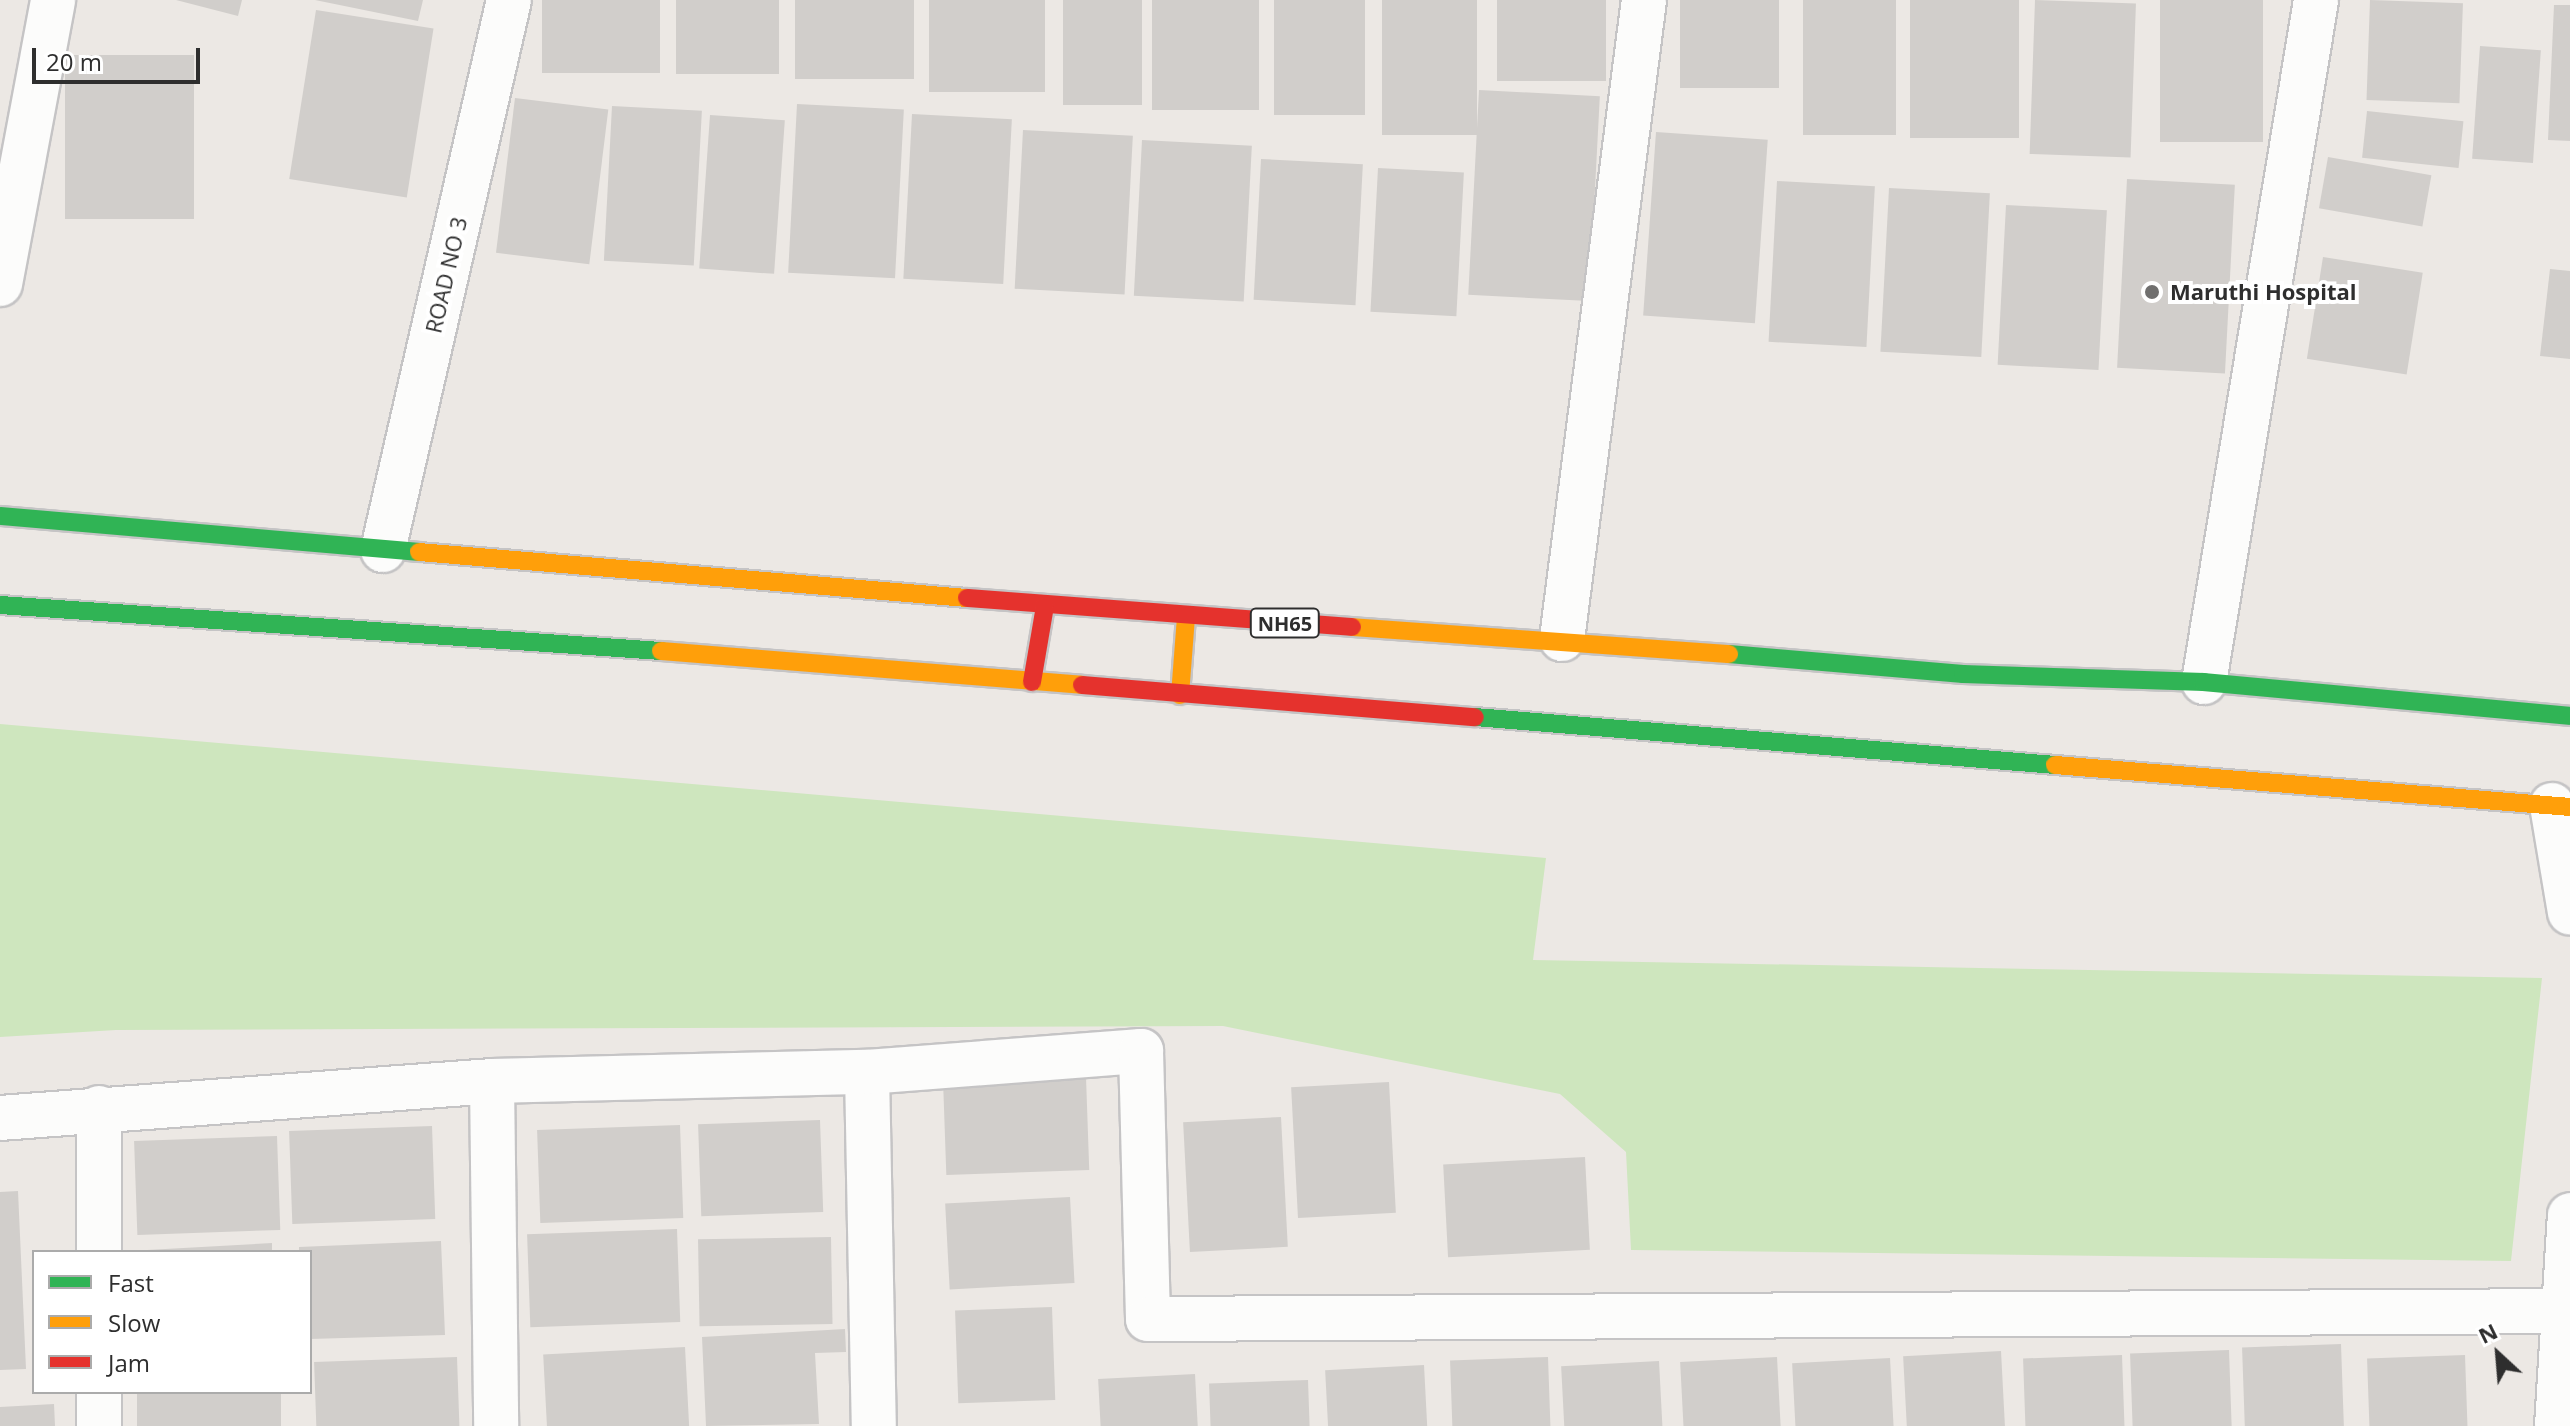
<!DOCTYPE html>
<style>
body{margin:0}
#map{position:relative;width:2570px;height:1426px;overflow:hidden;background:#ece8e4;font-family:"Open Sans",sans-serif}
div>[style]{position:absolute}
.green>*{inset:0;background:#cee6be}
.building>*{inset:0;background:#d1cecb;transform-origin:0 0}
.roads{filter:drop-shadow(2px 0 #c5c4c5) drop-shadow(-2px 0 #c5c4c5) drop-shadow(0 2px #c5c4c5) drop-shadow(0 -2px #c5c4c5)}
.street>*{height:44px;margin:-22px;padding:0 22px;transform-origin:22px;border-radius:22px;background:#fcfcfb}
.fast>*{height:18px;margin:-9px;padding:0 9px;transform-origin:9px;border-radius:9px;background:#30b455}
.slow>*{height:18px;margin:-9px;padding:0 9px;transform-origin:9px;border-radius:9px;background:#ff9f0a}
.jam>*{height:18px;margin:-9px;padding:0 9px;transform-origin:9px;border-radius:9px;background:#e5322d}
.dots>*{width:22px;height:22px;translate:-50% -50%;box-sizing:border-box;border:4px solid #fff;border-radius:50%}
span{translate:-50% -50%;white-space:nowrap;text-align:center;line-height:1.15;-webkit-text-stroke:8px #fff;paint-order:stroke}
.shield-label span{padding:2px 6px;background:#fff;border:2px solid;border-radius:6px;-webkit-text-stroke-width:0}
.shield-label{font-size:20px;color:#2e2e2e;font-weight:700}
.street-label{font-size:22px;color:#2e2e2e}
.poi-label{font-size:22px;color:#2e2e2e;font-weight:700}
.left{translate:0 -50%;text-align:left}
.legend{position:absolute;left:32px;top:1250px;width:280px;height:144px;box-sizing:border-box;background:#fff;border:2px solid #ababab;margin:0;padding:10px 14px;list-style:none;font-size:24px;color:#2e2e2e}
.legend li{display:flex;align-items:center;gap:16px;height:40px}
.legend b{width:40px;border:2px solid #ababab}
.north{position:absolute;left:2458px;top:1314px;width:80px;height:80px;-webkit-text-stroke:6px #fff;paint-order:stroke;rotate:334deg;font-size:22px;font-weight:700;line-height:32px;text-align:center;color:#2e2e2e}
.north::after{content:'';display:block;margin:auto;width:28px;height:36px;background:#2e2e2e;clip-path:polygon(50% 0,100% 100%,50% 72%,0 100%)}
.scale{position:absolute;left:32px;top:48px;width:168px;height:36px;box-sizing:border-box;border:4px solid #2e2e2e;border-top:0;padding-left:10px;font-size:24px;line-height:28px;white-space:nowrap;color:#2e2e2e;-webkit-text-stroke:6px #fff;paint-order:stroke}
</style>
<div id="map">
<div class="green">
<div style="clip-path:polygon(0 724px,1546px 858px,1533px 960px,2542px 978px,2511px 1261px,1631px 1250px,1626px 1152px,1560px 1094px,1223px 1026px,116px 1030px,0 1037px)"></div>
</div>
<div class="building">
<div style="clip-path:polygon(176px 0,242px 0,238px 16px)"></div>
<div style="clip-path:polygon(315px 0,423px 0,418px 21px)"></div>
<div style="left:542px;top:0;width:118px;height:73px"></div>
<div style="left:676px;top:0;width:103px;height:74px"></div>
<div style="left:795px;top:0;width:119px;height:79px"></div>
<div style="left:929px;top:0;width:116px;height:92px"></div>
<div style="left:1063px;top:0;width:79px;height:105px"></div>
<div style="left:1152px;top:0;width:107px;height:110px"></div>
<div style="left:1274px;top:0;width:91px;height:115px"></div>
<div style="left:1382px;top:0;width:95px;height:135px"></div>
<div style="left:1497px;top:0;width:109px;height:81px"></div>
<div style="left:1680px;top:0;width:99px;height:88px"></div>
<div style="left:1803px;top:0;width:93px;height:135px"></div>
<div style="left:1910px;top:0;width:109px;height:138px"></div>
<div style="left:2035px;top:0;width:101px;height:154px;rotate:2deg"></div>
<div style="left:2160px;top:0;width:103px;height:142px"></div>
<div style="left:2370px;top:0;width:93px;height:100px;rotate:2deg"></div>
<div style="clip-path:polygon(2554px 5px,2570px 5px,2570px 141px,2548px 140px)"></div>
<div style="left:316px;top:10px;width:119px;height:171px;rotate:9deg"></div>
<div style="left:2480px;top:46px;width:61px;height:113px;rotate:4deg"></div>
<div style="left:65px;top:55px;width:129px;height:164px"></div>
<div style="left:1479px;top:90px;width:121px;height:205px;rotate:3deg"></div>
<div style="left:515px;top:98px;width:94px;height:156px;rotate:7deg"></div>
<div style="left:797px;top:104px;width:107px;height:169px;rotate:3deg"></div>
<div style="left:612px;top:106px;width:90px;height:155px;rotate:3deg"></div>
<div style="left:2367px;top:111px;width:97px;height:47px;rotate:6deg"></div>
<div style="left:912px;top:114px;width:100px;height:165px;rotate:3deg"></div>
<div style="left:710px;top:115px;width:75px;height:154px;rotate:4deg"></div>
<div style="left:1023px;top:130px;width:110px;height:159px;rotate:3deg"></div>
<div style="left:1656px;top:132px;width:112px;height:184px;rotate:4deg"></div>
<div style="left:1142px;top:140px;width:110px;height:156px;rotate:3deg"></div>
<div style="left:2328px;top:157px;width:105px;height:52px;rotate:10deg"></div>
<div style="left:1261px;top:159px;width:102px;height:141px;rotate:3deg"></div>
<div style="left:1378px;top:168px;width:86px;height:144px;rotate:3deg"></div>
<div style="left:2127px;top:179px;width:108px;height:189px;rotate:3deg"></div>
<div style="left:1777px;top:181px;width:98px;height:161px;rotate:3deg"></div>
<div style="left:1889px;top:188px;width:101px;height:164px;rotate:3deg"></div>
<div style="left:2006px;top:205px;width:101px;height:160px;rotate:3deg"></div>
<div style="left:2323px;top:257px;width:101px;height:103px;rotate:9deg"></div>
<div style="clip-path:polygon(2550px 269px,2570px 271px,2570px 359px,2540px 356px)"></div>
<div style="left:1086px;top:1077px;width:93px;height:143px;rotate:88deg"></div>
<div style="left:1389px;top:1082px;width:131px;height:98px;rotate:87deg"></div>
<div style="left:1281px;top:1117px;width:130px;height:98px;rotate:87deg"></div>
<div style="left:820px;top:1120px;width:92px;height:122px;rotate:88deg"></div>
<div style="left:680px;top:1125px;width:93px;height:143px;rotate:88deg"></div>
<div style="left:432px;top:1126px;width:93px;height:143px;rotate:88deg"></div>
<div style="left:277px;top:1136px;width:94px;height:143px;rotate:88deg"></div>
<div style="left:1585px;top:1157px;width:93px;height:142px;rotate:87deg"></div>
<div style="clip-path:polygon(18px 1191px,26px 1369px,0 1370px,0 1192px)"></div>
<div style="left:1070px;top:1197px;width:86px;height:125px;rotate:87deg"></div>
<div style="left:677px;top:1229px;width:93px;height:150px;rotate:88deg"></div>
<div style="left:831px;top:1237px;width:87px;height:133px;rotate:89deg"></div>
<div style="clip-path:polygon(441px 1241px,445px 1335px,310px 1339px,310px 1252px,299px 1252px,299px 1247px)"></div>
<div style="clip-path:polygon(272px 1243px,272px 1252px,147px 1252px,147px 1250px)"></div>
<div style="left:1052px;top:1307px;width:93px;height:97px;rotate:88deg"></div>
<div style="clip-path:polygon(845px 1329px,846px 1352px,815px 1353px,819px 1424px,706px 1426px,702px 1337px)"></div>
<div style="left:2341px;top:1344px;width:82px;height:99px;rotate:88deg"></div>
<div style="left:685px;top:1347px;width:79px;height:142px;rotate:87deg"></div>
<div style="left:2229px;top:1350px;width:76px;height:99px;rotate:88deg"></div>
<div style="left:2001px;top:1351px;width:75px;height:98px;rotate:87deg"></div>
<div style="left:2122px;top:1355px;width:71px;height:99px;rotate:88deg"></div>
<div style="left:2465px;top:1355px;width:71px;height:98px;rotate:88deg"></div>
<div style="left:457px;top:1357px;width:69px;height:143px;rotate:88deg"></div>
<div style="left:1548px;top:1357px;width:69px;height:98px;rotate:88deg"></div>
<div style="left:1777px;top:1357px;width:69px;height:97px;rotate:87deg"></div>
<div style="left:1890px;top:1358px;width:68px;height:98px;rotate:87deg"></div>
<div style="left:1659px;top:1361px;width:65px;height:98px;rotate:87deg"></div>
<div style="left:1424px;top:1365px;width:61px;height:99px;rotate:87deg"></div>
<div style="left:1195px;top:1374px;width:52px;height:97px;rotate:87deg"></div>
<div style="left:1308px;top:1380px;width:46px;height:99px;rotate:88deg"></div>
<div style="left:137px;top:1392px;width:144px;height:34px"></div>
<div style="clip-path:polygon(54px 1404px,55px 1426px,0 1426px,0 1407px)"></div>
</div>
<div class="roads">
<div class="street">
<div style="left:0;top:284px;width:289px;rotate:-79.4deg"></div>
<div style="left:383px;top:550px;width:564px;rotate:-77.1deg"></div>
<div style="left:1562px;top:639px;width:644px;rotate:-82.69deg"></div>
<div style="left:2204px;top:682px;width:691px;rotate:-80.67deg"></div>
<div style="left:2552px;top:805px;width:109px;rotate:80.5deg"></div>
<div style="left:867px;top:1072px;width:354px;rotate:88.9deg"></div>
<div style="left:492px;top:1081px;width:345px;rotate:89.3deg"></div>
<div style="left:99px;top:1108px;width:144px;rotate:90deg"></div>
<div style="left:0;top:1118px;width:493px;rotate:-4.3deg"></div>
<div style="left:492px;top:1081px;width:375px;rotate:-1.4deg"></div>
<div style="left:867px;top:1072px;width:275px;rotate:-4.4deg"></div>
<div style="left:1141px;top:1051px;width:268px;rotate:88.5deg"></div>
<div style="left:1148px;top:1319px;width:1418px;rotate:-0.32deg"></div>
<div style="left:99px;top:1392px;width:34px;rotate:90deg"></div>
<div style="left:2557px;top:1426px;width:211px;rotate:-86.5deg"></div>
</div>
<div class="fast">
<div style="left:0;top:516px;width:421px;rotate:4.9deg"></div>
<div style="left:0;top:605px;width:663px;rotate:3.98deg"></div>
<div style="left:1729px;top:654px;width:235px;rotate:4.9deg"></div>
<div style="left:1963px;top:674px;width:241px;rotate:1.9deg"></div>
<div style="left:2204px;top:682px;width:368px;rotate:5.3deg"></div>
<div style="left:1475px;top:717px;width:582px;rotate:4.73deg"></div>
</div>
<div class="slow">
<div style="left:419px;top:552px;width:550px;rotate:4.8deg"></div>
<div style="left:1352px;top:627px;width:378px;rotate:4.1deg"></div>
<div style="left:661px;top:651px;width:422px;rotate:4.6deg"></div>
<div style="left:1180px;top:695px;width:78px;rotate:-85.6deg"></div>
<div style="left:2055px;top:765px;width:517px;rotate:4.66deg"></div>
</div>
<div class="jam">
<div style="left:967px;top:598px;width:386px;rotate:4.3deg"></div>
<div style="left:1032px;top:682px;width:77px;rotate:-80.3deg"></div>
<div style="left:1082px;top:685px;width:394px;rotate:4.7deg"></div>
</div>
</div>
<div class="dots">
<div style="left:2152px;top:292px;background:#706f6e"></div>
</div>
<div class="shield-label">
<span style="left:1285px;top:623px">NH65</span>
</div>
<div class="street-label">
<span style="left:446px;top:275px;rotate:-77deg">ROAD NO 3</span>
</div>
<div class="poi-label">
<span class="left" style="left:2170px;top:292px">Maruthi Hospital</span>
</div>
<ul class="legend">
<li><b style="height:10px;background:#30b455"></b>Fast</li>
<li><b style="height:10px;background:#ff9f0a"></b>Slow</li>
<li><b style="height:10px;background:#e5322d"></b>Jam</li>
</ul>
<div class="north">N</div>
<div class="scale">20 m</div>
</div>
